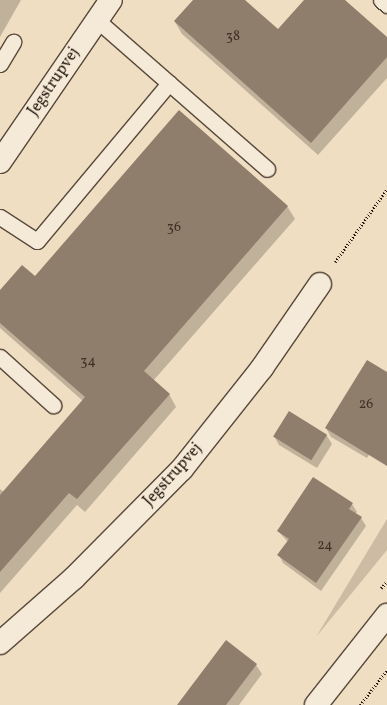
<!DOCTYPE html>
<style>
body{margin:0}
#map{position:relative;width:387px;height:705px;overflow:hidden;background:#f0dec2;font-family:Vollkorn,serif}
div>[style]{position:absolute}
.green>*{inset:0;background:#cdbca3}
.shadow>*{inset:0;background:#0003}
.building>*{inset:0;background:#8f7e6c;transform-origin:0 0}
.path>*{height:2.5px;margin-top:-1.25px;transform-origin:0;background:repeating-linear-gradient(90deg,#25170e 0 1px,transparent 0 3px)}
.roads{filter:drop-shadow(1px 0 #58493b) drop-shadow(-1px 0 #58493b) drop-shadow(0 1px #58493b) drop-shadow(0 -1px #58493b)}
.lane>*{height:15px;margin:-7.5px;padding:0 7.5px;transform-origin:7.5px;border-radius:7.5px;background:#f5ead7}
.street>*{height:22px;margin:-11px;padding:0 11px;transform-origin:11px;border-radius:11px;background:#f5ead7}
.secondary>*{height:22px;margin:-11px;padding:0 11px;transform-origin:11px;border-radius:11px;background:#f5ead7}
span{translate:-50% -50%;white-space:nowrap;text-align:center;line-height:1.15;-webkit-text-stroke:3px #f5ead7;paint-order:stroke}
.number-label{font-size:14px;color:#403126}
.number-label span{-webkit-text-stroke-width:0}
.street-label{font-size:16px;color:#25170e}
</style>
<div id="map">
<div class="green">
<div style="clip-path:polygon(387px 519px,387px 550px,316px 637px)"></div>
</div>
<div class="shadow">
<div style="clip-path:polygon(0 0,21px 0,0 37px)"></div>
<div style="clip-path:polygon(194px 0,244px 0,278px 31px,306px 0,344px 0,387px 39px,387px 78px,318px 155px,182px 34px,175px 22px)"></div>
<div style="clip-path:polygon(287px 206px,295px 219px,153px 381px,169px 394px,176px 407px,85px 512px,77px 505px,0 593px,0 489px,4px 492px,83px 401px,0 328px,0 291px,35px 277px)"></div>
<div style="clip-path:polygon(387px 374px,387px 426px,367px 458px,331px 437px,326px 428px)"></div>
<div style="clip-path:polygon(289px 412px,327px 436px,332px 444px,317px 468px,279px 445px,274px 436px)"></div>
<div style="clip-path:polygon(352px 504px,357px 512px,355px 514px,361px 518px,366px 526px,321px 591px,283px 563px,279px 555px,288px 542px,278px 531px)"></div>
<div style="clip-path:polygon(256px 665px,262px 674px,239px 705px,178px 705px)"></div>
</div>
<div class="building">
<div style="clip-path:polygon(193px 0,245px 0,278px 29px,304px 0,345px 0,387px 37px,387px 57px,311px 143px,174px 21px)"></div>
<div style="clip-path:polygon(179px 110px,288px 206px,144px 371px,170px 394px,77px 499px,69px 493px,0 572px,0 495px,85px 397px,0 323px,0 290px,22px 265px,35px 276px)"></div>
<div style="clip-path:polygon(367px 360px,387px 372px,387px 466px,325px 428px)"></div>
<div style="left:289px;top:411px;width:45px;height:30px;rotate:32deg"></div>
<div style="clip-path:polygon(313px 477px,353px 503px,349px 509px,362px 517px,316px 583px,277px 555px,289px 539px,277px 531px)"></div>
<div style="clip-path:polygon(226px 640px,257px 664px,226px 705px,177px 705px)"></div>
</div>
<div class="path">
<div style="left:335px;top:262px;width:90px;rotate:-54.5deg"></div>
<div style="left:381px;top:588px;width:9px;rotate:-49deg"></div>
<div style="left:360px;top:705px;width:44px;rotate:-52.4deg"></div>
</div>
<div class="roads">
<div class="lane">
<div style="left:381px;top:0;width:8px;rotate:40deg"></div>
<div style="left:97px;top:20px;width:226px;rotate:41.2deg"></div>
<div style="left:0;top:64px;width:26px;rotate:-59deg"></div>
<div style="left:0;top:217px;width:44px;rotate:33deg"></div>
<div style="left:37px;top:241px;width:206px;rotate:-50.1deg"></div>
<div style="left:0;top:357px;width:72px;rotate:42.2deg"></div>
</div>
<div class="street">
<div style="left:0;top:162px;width:196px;rotate:-55.6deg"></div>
<div style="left:0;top:643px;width:98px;rotate:-41.3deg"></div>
<div style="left:74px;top:578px;width:153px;rotate:-45.3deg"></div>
<div style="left:182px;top:469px;width:129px;rotate:-51.6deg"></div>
<div style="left:262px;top:368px;width:102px;rotate:-55.4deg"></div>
</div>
<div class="secondary">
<div style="left:316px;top:705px;width:115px;rotate:-51.7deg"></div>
</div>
</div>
<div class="number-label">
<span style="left:233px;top:37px">38</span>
<span style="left:174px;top:228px">36</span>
<span style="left:88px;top:362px">34</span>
<span style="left:366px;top:405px">26</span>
<span style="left:325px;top:546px">24</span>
</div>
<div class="street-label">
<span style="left:54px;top:82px;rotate:-56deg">Jegstrupvej</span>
<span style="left:173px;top:475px;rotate:-48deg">Jegstrupvej</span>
</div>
</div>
